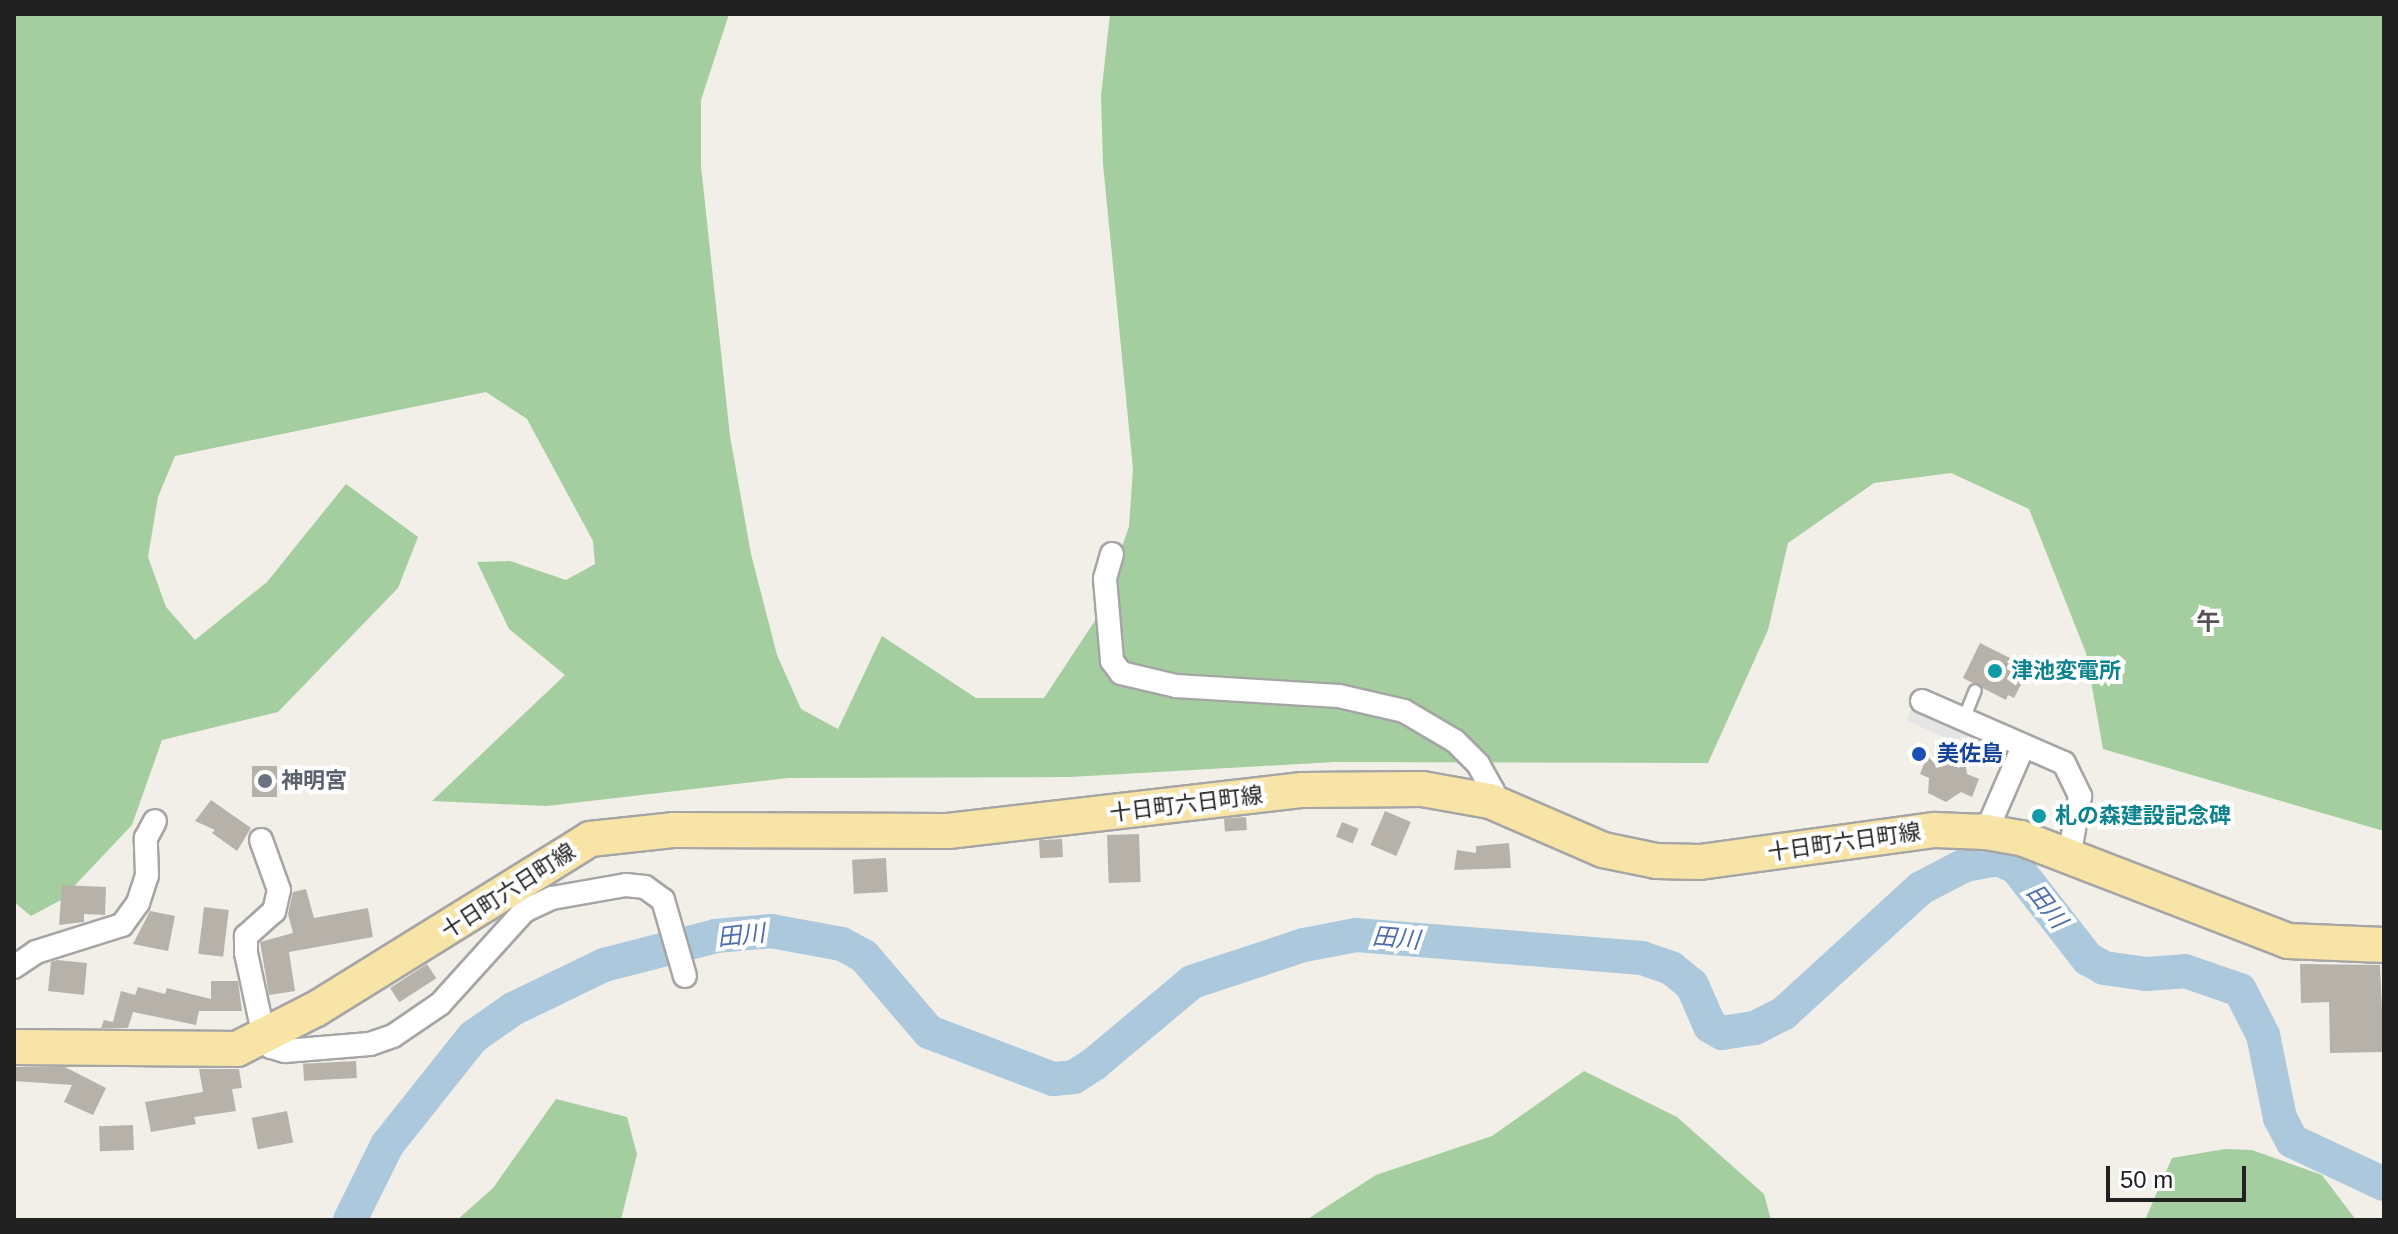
<!DOCTYPE html>
<meta charset="utf-8">
<style>
body{margin:0}
#map{position:relative;width:2398px;height:1234px;overflow:hidden;background:#f1efe8;font-family:Helvetica,"Noto Sans JP",sans-serif}
div>[style]{position:absolute}
.forest>*{inset:0;background:#a4ce9f}
.parking>*{inset:0;background:#e5e5e5;transform-origin:0 0}
.river>*{height:34px;margin:-17px;padding:0 17px;transform-origin:17px;border-radius:17px;background:#abc8dc}
.building>*{inset:0;background:#b6b2aa;transform-origin:0 0}
.roads{filter:drop-shadow(2px 0 #a5a5a5) drop-shadow(-2px 0 #a5a5a5) drop-shadow(0 2px #a5a5a5) drop-shadow(0 -2px #a5a5a5)}
.service>*{height:11px;margin:-5.5px;padding:0 5.5px;transform-origin:5.5px;border-radius:5.5px;background:#fff}
.minor>*{height:22px;margin:-11px;padding:0 11px;transform-origin:11px;border-radius:11px;background:#fff}
.primary>*{height:34px;margin:-17px;padding:0 17px;transform-origin:17px;border-radius:17px;background:#f8e4a6}
.dots>*{width:22px;height:22px;translate:-50% -50%;box-sizing:border-box;border:4px solid #fff;border-radius:50%}
span{translate:-50% -50%;white-space:nowrap;text-align:center;line-height:1.15;-webkit-text-stroke:8px #fff;paint-order:stroke}
.culture-label{font-size:22px;color:#0d838f;font-weight:700}
.left{translate:0 -50%;text-align:left}
.transit-label{font-size:22px;color:#164399;font-weight:700}
.worship-label{font-size:22px;color:#5b616d;font-weight:700}
.street-label{font-size:22px;color:#212121}
.neighbourhood-label{font-size:24px;color:#545454;font-weight:700}
.water-label{font-size:24px;color:#506ead;font-style:italic}
.frame{position:absolute;inset:0;border:16px solid #212121;pointer-events:none}
.scale{position:absolute;left:2106px;top:1166px;width:140px;height:36px;box-sizing:border-box;border:4px solid #212121;border-top:0;padding-left:10px;font-size:24px;line-height:28px;white-space:nowrap;color:#212121;-webkit-text-stroke:6px #fff;paint-order:stroke}
</style>
<div id="map">
<div class="forest">
<div style="clip-path:polygon(14px 14px,729px 14px,701px 100px,701px 166px,730px 436px,751px 554px,777px 655px,801px 709px,838px 729px,882px 636px,976px 698px,1044px 698px,1100px 613px,1129px 526px,1133px 469px,1103px 164px,1101px 96px,1110px 14px,2384px 14px,2384px 831px,2103px 749px,2086px 653px,2029px 509px,1951px 473px,1874px 483px,1788px 543px,1768px 630px,1708px 763px,1334px 762px,1070px 777px,788px 778px,547px 806px,432px 801px,565px 675px,509px 629px,477px 562px,510px 561px,566px 580px,595px 564px,593px 541px,527px 419px,486px 392px,175px 456px,158px 497px,148px 557px,166px 607px,195px 640px,267px 582px,346px 484px,418px 537px,398px 588px,278px 712px,162px 740px,132px 825px,61px 900px,31px 916px,14px 902px)"></div>
<div style="clip-path:polygon(1584px 1071px,1677px 1117px,1764px 1194px,1771px 1220px,1306px 1220px,1376px 1175px,1492px 1136px)"></div>
<div style="clip-path:polygon(556px 1099px,627px 1117px,637px 1154px,621px 1220px,457px 1220px,493px 1188px)"></div>
<div style="clip-path:polygon(2225px 1149px,2252px 1150px,2322px 1175px,2356px 1220px,2145px 1220px,2172px 1158px)"></div>
</div>
<div class="parking">
<div style="left:1914px;top:704px;width:68px;height:18px;rotate:24deg"></div>
</div>
<div class="river">
<div style="left:350px;top:1220px;width:84px;rotate:-63.7deg"></div>
<div style="left:387px;top:1145px;width:138px;rotate:-51.5deg"></div>
<div style="left:473px;top:1037px;width:49px;rotate:-35deg"></div>
<div style="left:513px;top:1009px;width:101px;rotate:-25.8deg"></div>
<div style="left:604px;top:965px;width:116px;rotate:-14.5deg"></div>
<div style="left:716px;top:936px;width:55px;rotate:-5.2deg"></div>
<div style="left:771px;top:931px;width:72px;rotate:10.4deg"></div>
<div style="left:842px;top:944px;width:25px;rotate:29deg"></div>
<div style="left:864px;top:956px;width:100px;rotate:49.5deg"></div>
<div style="left:929px;top:1032px;width:133px;rotate:20.8deg"></div>
<div style="left:1053px;top:1079px;width:21px;rotate:-5deg"></div>
<div style="left:1074px;top:1077px;width:24px;rotate:-33deg"></div>
<div style="left:1094px;top:1064px;width:128px;rotate:-39.9deg"></div>
<div style="left:1192px;top:982px;width:118px;rotate:-18.3deg"></div>
<div style="left:1304px;top:945px;width:53px;rotate:-10.9deg"></div>
<div style="left:1356px;top:935px;width:287px;rotate:4.6deg"></div>
<div style="left:1642px;top:958px;width:31px;rotate:19deg"></div>
<div style="left:1671px;top:968px;width:27px;rotate:39deg"></div>
<div style="left:1692px;top:985px;width:45px;rotate:66.3deg"></div>
<div style="left:1710px;top:1026px;width:14px;rotate:30deg"></div>
<div style="left:1722px;top:1033px;width:33px;rotate:-9deg"></div>
<div style="left:1755px;top:1028px;width:33px;rotate:-27deg"></div>
<div style="left:1784px;top:1013px;width:185px;rotate:-42.4deg"></div>
<div style="left:1921px;top:888px;width:50px;rotate:-27.6deg"></div>
<div style="left:1965px;top:865px;width:34px;rotate:-10deg"></div>
<div style="left:1998px;top:859px;width:20px;rotate:24deg"></div>
<div style="left:2016px;top:867px;width:117px;rotate:52deg"></div>
<div style="left:2088px;top:959px;width:18px;rotate:29deg"></div>
<div style="left:2104px;top:968px;width:42px;rotate:8.1deg"></div>
<div style="left:2146px;top:974px;width:39px;rotate:-4deg"></div>
<div style="left:2185px;top:971px;width:58px;rotate:19.1deg"></div>
<div style="left:2240px;top:990px;width:51px;rotate:62.9deg"></div>
<div style="left:2263px;top:1035px;width:85px;rotate:78.4deg"></div>
<div style="left:2280px;top:1118px;width:26px;rotate:62deg"></div>
<div style="left:2292px;top:1141px;width:102px;rotate:25.1deg"></div>
</div>
<div class="building">
<div style="clip-path:polygon(1980px 643px,2024px 665px,2022px 670px,2027px 673px,2014px 698px,2008px 695px,2006px 700px,1963px 678px)"></div>
<div style="clip-path:polygon(1947px 750px,1965px 758px,1967px 774px,1979px 779px,1972px 797px,1961px 792px,1946px 802px,1928px 793px,1929px 778px,1920px 774px,1927px 756px,1936px 760px)"></div>
<div style="left:252px;top:766px;width:25px;height:31px"></div>
<div style="clip-path:polygon(211px 800px,251px 828px,237px 851px,212px 833px,215px 830px,195px 821px)"></div>
<div style="left:1385px;top:811px;width:28px;height:37px;rotate:23deg"></div>
<div style="left:1246px;top:817px;width:13px;height:22px;rotate:86deg"></div>
<div style="left:1342px;top:822px;width:18px;height:16px;rotate:22deg"></div>
<div style="left:1139px;top:834px;width:48px;height:32px;rotate:88deg"></div>
<div style="left:1062px;top:839px;width:18px;height:23px;rotate:87deg"></div>
<div style="clip-path:polygon(1509px 843px,1511px 868px,1454px 870px,1457px 850px,1476px 853px,1476px 846px)"></div>
<div style="left:886px;top:858px;width:34px;height:34px;rotate:87deg"></div>
<div style="clip-path:polygon(62px 885px,106px 887px,105px 915px,84px 914px,84px 922px,59px 925px)"></div>
<div style="clip-path:polygon(306px 889px,314px 918px,368px 908px,373px 937px,289px 952px,295px 991px,269px 995px,260px 942px,293px 933px,288px 914px,293px 892px)"></div>
<div style="left:204px;top:907px;width:25px;height:47px;rotate:7deg"></div>
<div style="clip-path:polygon(150px 911px,175px 916px,168px 951px,133px 944px)"></div>
<div style="clip-path:polygon(57px 960px,87px 963px,84px 995px,48px 991px,51px 962px)"></div>
<div style="left:427px;top:964px;width:17px;height:44px;rotate:57deg"></div>
<div style="clip-path:polygon(2300px 964px,2380px 965px,2384px 1052px,2330px 1053px,2329px 1002px,2301px 1003px)"></div>
<div style="clip-path:polygon(211px 981px,238px 981px,242px 1011px,199px 1011px,196px 1025px,133px 1012px,128px 1028px,101px 1028px,104px 1020px,113px 1022px,121px 991px,135px 995px,138px 987px,165px 994px,167px 988px,211px 999px)"></div>
<div style="left:356px;top:1061px;width:17px;height:53px;rotate:87deg"></div>
<div style="clip-path:polygon(14px 1067px,65px 1067px,106px 1088px,93px 1115px,64px 1102px,72px 1085px,14px 1081px)"></div>
<div style="clip-path:polygon(199px 1069px,239px 1069px,242px 1088px,232px 1089px,236px 1111px,194px 1117px,196px 1124px,151px 1132px,145px 1102px,203px 1092px)"></div>
<div style="left:287px;top:1111px;width:32px;height:36px;rotate:79deg"></div>
<div style="left:133px;top:1125px;width:25px;height:34px;rotate:88deg"></div>
</div>
<div class="roads">
<div class="service">
<div style="left:1963px;top:719px;width:31px;rotate:-68deg"></div>
</div>
<div class="minor">
<div style="left:1112px;top:554px;width:26px;rotate:106deg"></div>
<div style="left:1105px;top:579px;width:82px;rotate:85.1deg"></div>
<div style="left:1112px;top:661px;width:15px;rotate:53deg"></div>
<div style="left:1121px;top:673px;width:57px;rotate:13.3deg"></div>
<div style="left:1176px;top:686px;width:163px;rotate:3.5deg"></div>
<div style="left:1339px;top:696px;width:67px;rotate:13deg"></div>
<div style="left:1404px;top:711px;width:59px;rotate:30.5deg"></div>
<div style="left:1455px;top:741px;width:33px;rotate:45deg"></div>
<div style="left:1478px;top:764px;width:31px;rotate:61deg"></div>
<div style="left:1493px;top:791px;width:10px;rotate:107deg"></div>
<div style="left:1922px;top:701px;width:155px;rotate:23.6deg"></div>
<div style="left:2064px;top:763px;width:37px;rotate:64deg"></div>
<div style="left:2080px;top:796px;width:62px;rotate:100.2deg"></div>
<div style="left:1986px;top:832px;width:93px;rotate:-66.5deg"></div>
<div style="left:261px;top:840px;width:53px;rotate:70.2deg"></div>
<div style="left:279px;top:890px;width:22px;rotate:103deg"></div>
<div style="left:274px;top:911px;width:38px;rotate:138deg"></div>
<div style="left:246px;top:936px;width:17px;rotate:90deg"></div>
<div style="left:246px;top:953px;width:86px;rotate:77.9deg"></div>
<div style="left:264px;top:1037px;width:12px;rotate:55deg"></div>
<div style="left:271px;top:1047px;width:15px;rotate:16deg"></div>
<div style="left:285px;top:1051px;width:85px;rotate:-4.7deg"></div>
<div style="left:370px;top:1044px;width:24px;rotate:-19deg"></div>
<div style="left:393px;top:1036px;width:57px;rotate:-34.2deg"></div>
<div style="left:440px;top:1004px;width:125px;rotate:-47.9deg"></div>
<div style="left:524px;top:911px;width:31px;rotate:-25deg"></div>
<div style="left:552px;top:898px;width:75px;rotate:-10deg"></div>
<div style="left:626px;top:885px;width:19px;rotate:6deg"></div>
<div style="left:645px;top:887px;width:22px;rotate:36deg"></div>
<div style="left:663px;top:900px;width:79px;rotate:73.9deg"></div>
<div style="left:14px;top:967px;width:27px;rotate:-34deg"></div>
<div style="left:36px;top:952px;width:90px;rotate:-17.4deg"></div>
<div style="left:122px;top:925px;width:27px;rotate:-54deg"></div>
<div style="left:138px;top:903px;width:29px;rotate:-72deg"></div>
<div style="left:147px;top:875px;width:37px;rotate:-92deg"></div>
<div style="left:146px;top:838px;width:19px;rotate:-62deg"></div>
</div>
<div class="primary">
<div style="left:14px;top:1047px;width:223px;rotate:0.5deg"></div>
<div style="left:237px;top:1049px;width:89px;rotate:-26.9deg"></div>
<div style="left:316px;top:1009px;width:322px;rotate:-31.8deg"></div>
<div style="left:590px;top:839px;width:83px;rotate:-6.2deg"></div>
<div style="left:673px;top:830px;width:275px;rotate:0.2deg"></div>
<div style="left:948px;top:831px;width:357px;rotate:-6.6deg"></div>
<div style="left:1303px;top:790px;width:119px;rotate:-0.5deg"></div>
<div style="left:1422px;top:789px;width:69px;rotate:10deg"></div>
<div style="left:1490px;top:801px;width:123px;rotate:23.4deg"></div>
<div style="left:1603px;top:850px;width:54px;rotate:11.7deg"></div>
<div style="left:1656px;top:861px;width:44px;rotate:1.3deg"></div>
<div style="left:1700px;top:862px;width:237px;rotate:-7.8deg"></div>
<div style="left:1935px;top:830px;width:51px;rotate:2.2deg"></div>
<div style="left:1986px;top:832px;width:36px;rotate:10deg"></div>
<div style="left:2021px;top:838px;width:286px;rotate:21.1deg"></div>
<div style="left:2288px;top:941px;width:96px;rotate:2.4deg"></div>
</div>
</div>
<div class="dots">
<div style="left:1995px;top:671px;background:#0f9aa8"></div>
<div style="left:1919px;top:754px;background:#1a4fb4"></div>
<div style="left:265px;top:781px;background:#6b7280"></div>
<div style="left:2039px;top:816px;background:#0f9aa8"></div>
</div>
<div class="culture-label">
<span class="left" style="left:2011px;top:671px">津池変電所</span>
<span class="left" style="left:2055px;top:816px">札の森建設記念碑</span>
</div>
<div class="transit-label">
<span class="left" style="left:1937px;top:754px">美佐島</span>
</div>
<div class="worship-label">
<span class="left" style="left:281px;top:781px">神明宮</span>
</div>
<div class="street-label">
<span style="left:1186px;top:804px;rotate:-7deg">十日町六日町線</span>
<span style="left:1844px;top:842px;rotate:-8deg">十日町六日町線</span>
<span style="left:508px;top:891px;rotate:-33deg">十日町六日町線</span>
</div>
<div class="neighbourhood-label">
<span style="left:2208px;top:622px">午</span>
</div>
<div class="water-label">
<span style="left:2047px;top:906px;rotate:52deg">田川</span>
<span style="left:741px;top:935px;rotate:-6deg">田川</span>
<span style="left:1396px;top:938px;rotate:5deg">田川</span>
</div>
<div class="frame"></div>
<div class="scale">50 m</div>
</div>
